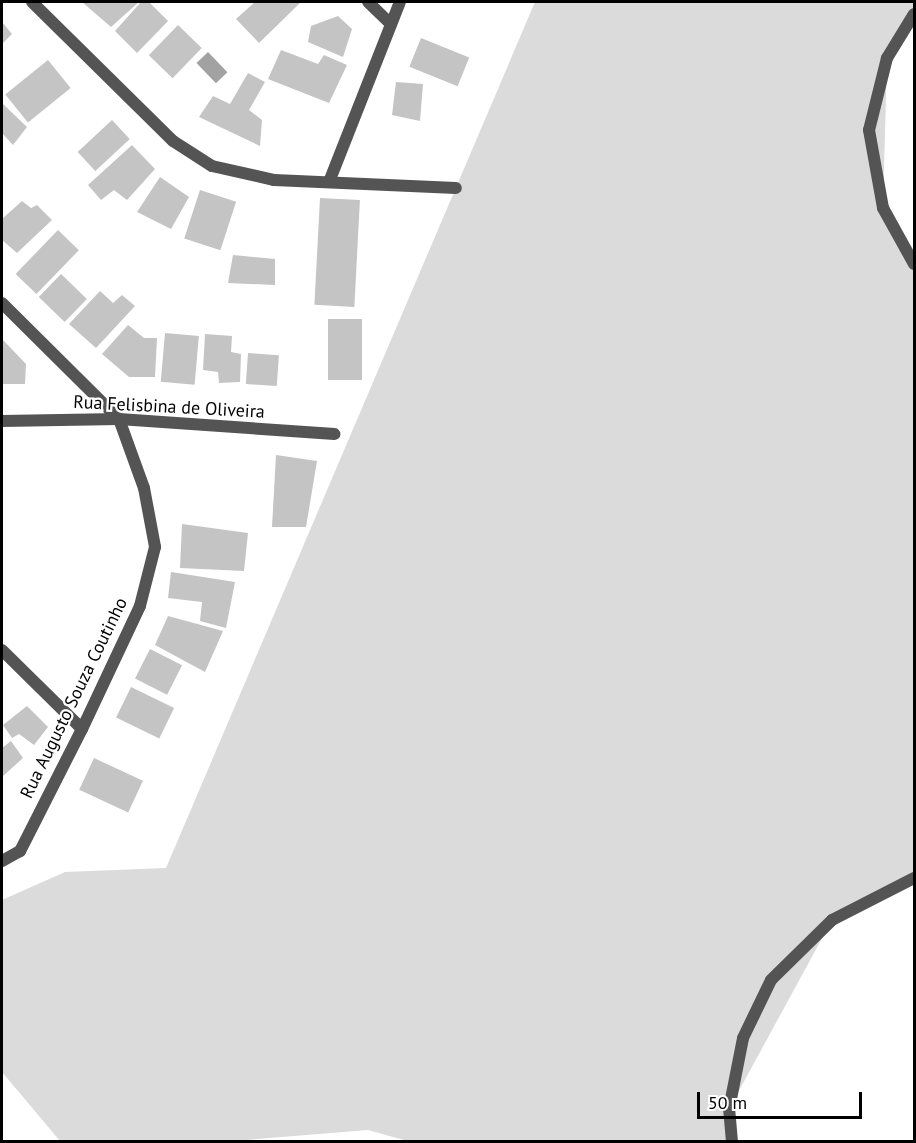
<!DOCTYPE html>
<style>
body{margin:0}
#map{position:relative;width:916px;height:1143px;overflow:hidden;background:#fff;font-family:"PT Sans",sans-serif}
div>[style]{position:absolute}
.green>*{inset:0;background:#dbdbdb}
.water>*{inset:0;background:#a2a2a2;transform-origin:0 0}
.building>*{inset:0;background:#c4c4c4;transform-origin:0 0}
.minor>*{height:12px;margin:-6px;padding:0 6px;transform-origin:6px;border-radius:6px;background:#545454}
span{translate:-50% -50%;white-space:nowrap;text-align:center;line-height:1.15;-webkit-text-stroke:4.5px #fff;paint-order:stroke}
.street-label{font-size:18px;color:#000}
.frame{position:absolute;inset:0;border:3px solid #000;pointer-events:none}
.scale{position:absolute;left:697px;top:1092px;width:165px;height:27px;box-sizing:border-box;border:3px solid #000;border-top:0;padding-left:8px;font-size:18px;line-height:21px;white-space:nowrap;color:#000;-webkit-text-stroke:4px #fff;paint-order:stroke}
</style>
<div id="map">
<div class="green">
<div style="clip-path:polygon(535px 2px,914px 2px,914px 13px,887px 58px,883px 208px,914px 270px,914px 878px,832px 920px,729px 1109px,732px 1141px,411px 1142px,368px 1130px,221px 1142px,60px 1141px,2px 1072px,2px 900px,65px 872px,166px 868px)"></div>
</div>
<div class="water">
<div style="left:208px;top:52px;width:28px;height:16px;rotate:46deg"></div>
</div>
<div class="building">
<div style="clip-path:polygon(82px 2px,139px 2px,111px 27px)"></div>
<div style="clip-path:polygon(141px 2px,149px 2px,168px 21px,137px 53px,115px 31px)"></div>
<div style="clip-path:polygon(255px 2px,301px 2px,259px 43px,236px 19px)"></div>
<div style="clip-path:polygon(338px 16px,352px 29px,343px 57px,308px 42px,311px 26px)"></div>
<div style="clip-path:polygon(2px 22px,12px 34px,2px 44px)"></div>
<div style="left:178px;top:25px;width:33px;height:42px;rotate:44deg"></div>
<div style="left:421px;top:38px;width:52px;height:31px;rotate:22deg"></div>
<div style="clip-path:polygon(281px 50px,318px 64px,324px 55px,347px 65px,329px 103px,268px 79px)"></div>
<div style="left:48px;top:60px;width:36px;height:55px;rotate:51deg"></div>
<div style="clip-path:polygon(248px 73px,265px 82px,249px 110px,262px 120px,260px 146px,199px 117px,213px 96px,230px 104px)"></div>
<div style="clip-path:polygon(396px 82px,423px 84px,420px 121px,392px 115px)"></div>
<div style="clip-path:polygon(2px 103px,27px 127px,13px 145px,2px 133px)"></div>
<div style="left:112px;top:120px;width:26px;height:47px;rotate:47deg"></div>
<div style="clip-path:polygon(132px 145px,155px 169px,127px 200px,114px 190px,101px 200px,88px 185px)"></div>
<div style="clip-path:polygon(160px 177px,189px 197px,171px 229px,137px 212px)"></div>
<div style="left:200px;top:190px;width:38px;height:51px;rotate:18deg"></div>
<div style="left:320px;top:198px;width:40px;height:107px;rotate:3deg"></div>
<div style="clip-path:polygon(22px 201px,31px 208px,37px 205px,52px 220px,17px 253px,2px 240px,2px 219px)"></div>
<div style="left:58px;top:230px;width:29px;height:61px;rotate:44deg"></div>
<div style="clip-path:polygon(233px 255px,275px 259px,275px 285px,228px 283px)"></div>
<div style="left:61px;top:274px;width:36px;height:32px;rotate:44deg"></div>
<div style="clip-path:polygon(100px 291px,113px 303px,122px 295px,135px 306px,96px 348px,69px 324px)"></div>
<div style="left:328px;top:319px;width:34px;height:61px"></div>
<div style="clip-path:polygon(128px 325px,144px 338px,157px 338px,155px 377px,129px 377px,102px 354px)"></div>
<div style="left:165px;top:333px;width:34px;height:49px;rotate:5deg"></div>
<div style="clip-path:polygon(205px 334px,232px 336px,231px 352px,241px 354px,240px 382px,219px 383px,218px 372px,203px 370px)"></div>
<div style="clip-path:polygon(2px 339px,26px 364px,25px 384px,2px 384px)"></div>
<div style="left:248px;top:353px;width:31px;height:31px;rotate:4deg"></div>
<div style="clip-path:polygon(276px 455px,317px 461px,306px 527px,272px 527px)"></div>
<div style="clip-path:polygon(182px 524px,248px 533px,244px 571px,180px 568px)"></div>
<div style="clip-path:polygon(171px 572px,235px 582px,226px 628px,200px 621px,202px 602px,168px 598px)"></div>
<div style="clip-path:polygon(168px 616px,223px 631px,205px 672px,155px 645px)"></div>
<div style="left:150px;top:649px;width:36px;height:33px;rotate:27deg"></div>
<div style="left:131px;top:687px;width:48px;height:34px;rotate:26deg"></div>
<div style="clip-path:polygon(27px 706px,48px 727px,34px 745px,19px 734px,12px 738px,3px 725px)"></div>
<div style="clip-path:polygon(11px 741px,23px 758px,2px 777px,2px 748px)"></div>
<div style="left:94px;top:758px;width:54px;height:35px;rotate:25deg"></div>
</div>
<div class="minor">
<div style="left:32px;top:2px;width:198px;rotate:44.6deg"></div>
<div style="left:173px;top:141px;width:46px;rotate:32.7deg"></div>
<div style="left:212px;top:166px;width:64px;rotate:12.7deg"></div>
<div style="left:274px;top:180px;width:182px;rotate:2.5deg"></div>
<div style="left:368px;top:2px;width:32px;rotate:44deg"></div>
<div style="left:914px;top:14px;width:52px;rotate:121.5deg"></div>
<div style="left:887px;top:58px;width:74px;rotate:104deg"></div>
<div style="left:869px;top:130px;width:79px;rotate:79.8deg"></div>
<div style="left:883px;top:208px;width:64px;rotate:61deg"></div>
<div style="left:329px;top:182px;width:193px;rotate:-68.5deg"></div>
<div style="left:2px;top:303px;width:165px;rotate:44.8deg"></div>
<div style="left:119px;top:419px;width:73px;rotate:70.1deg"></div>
<div style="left:144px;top:488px;width:60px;rotate:79.4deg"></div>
<div style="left:155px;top:547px;width:61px;rotate:104.3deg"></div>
<div style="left:140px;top:606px;width:136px;rotate:115.2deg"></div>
<div style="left:82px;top:729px;width:137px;rotate:116.9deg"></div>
<div style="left:20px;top:851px;width:21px;rotate:151deg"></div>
<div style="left:2px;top:421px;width:117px;rotate:-1deg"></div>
<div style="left:119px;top:419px;width:216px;rotate:4deg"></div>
<div style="left:2px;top:650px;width:112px;rotate:44.6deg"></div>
<div style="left:732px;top:1142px;width:33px;rotate:-95deg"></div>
<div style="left:729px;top:1109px;width:72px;rotate:-78.8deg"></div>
<div style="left:743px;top:1038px;width:64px;rotate:-64.2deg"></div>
<div style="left:771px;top:980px;width:86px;rotate:-44.5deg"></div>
<div style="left:832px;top:920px;width:92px;rotate:-27.1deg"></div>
</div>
<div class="street-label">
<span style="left:169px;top:407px;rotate:3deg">Rua Felisbina de Oliveira</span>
<span style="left:74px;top:698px;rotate:-64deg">Rua Augusto Souza Coutinho</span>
</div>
<div class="frame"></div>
<div class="scale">50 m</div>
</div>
